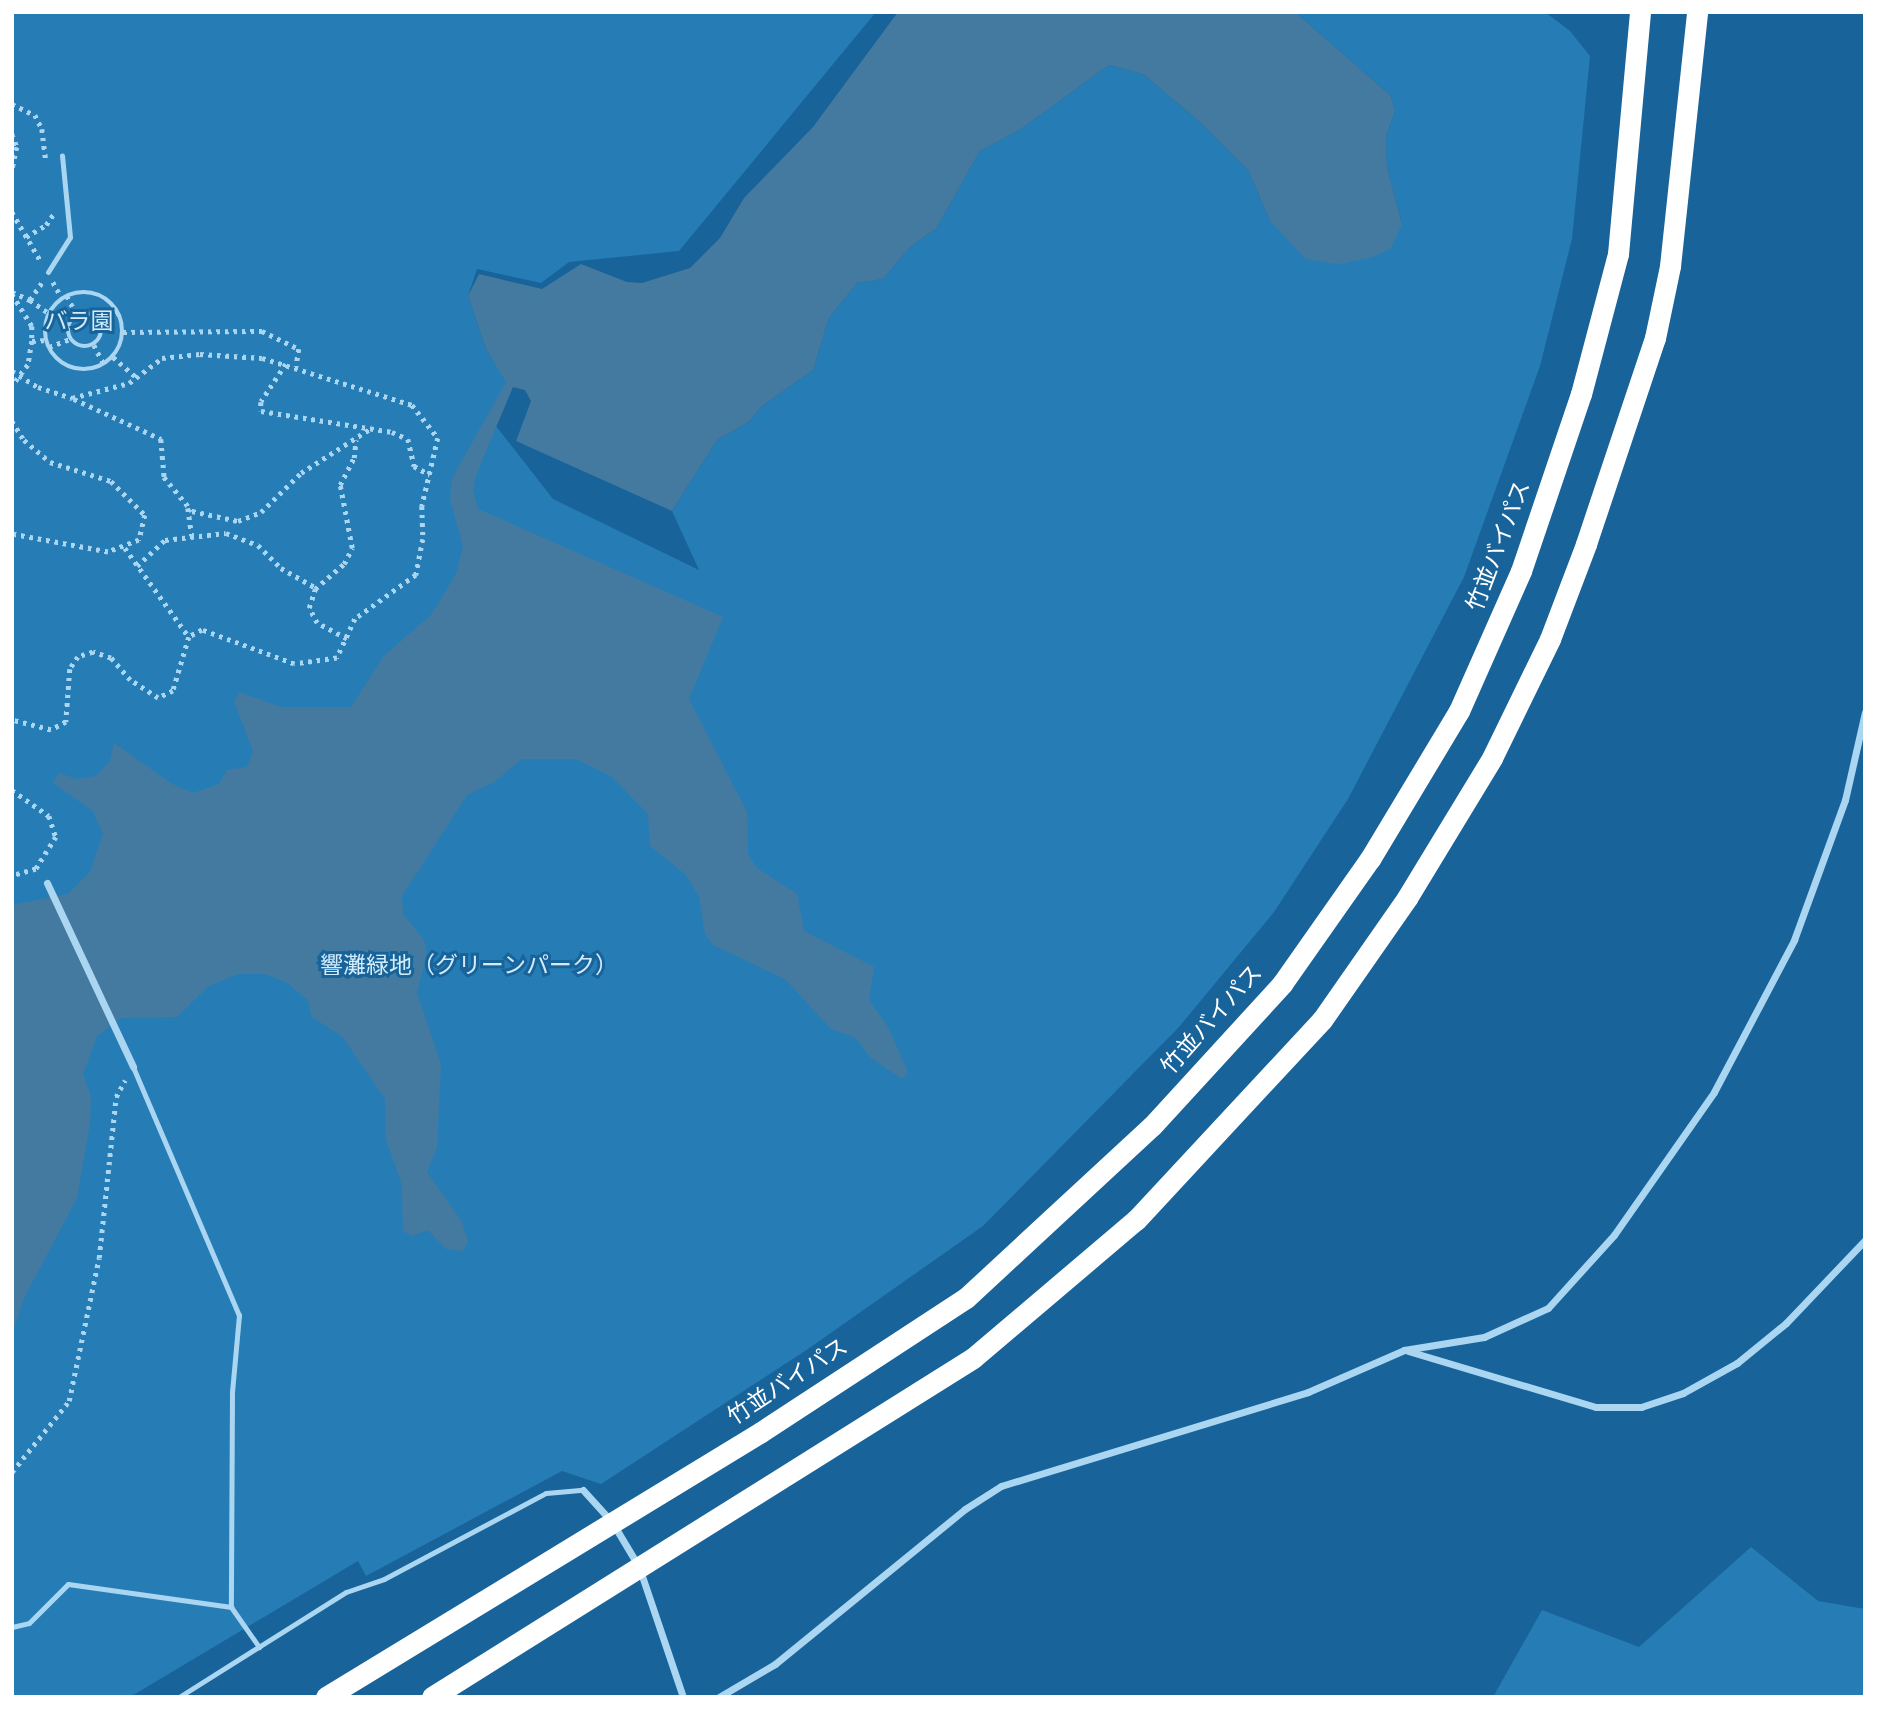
<!DOCTYPE html>
<meta charset="utf-8">
<style>
body{margin:0}
#map{position:relative;width:1877px;height:1709px;overflow:hidden;background:#17639a;font-family:Karla,"Noto Sans JP",sans-serif}
div>[style]{position:absolute}
.green>*{inset:0;background:#267db6}
.water>*{inset:0;background:#457aa0}
.path>*{height:4.5px;margin-top:-2.25px;transform-origin:0;background:repeating-linear-gradient(90deg,#abd6f2 0 3.5px,transparent 0 8.5px)}
.path>.ring{margin:-2.25px;padding:0;box-sizing:content-box;background:none;border:4.5px solid #abd6f2;border-radius:50%}
.lane>*{height:5px;margin:-2.5px;padding:0 2.5px;transform-origin:2.5px;border-radius:2.5px;background:#abd6f2}
.street>*{height:7px;margin:-3.5px;padding:0 3.5px;transform-origin:3.5px;border-radius:3.5px;background:#abd6f2}
.highway>*{height:21px;margin:-10.5px;padding:0 10.5px;transform-origin:10.5px;border-radius:10.5px;background:#fff}
span{translate:-50% -50%;white-space:nowrap;text-align:center;line-height:1.15;-webkit-text-stroke:6px #17639a;paint-order:stroke}
.park-label{font-size:23px;color:#d3ecfc}
.street-label{font-size:23px;color:#fff}
.frame{position:absolute;inset:0;border:14px solid #fff;pointer-events:none}
</style>
<div id="map">
<div class="green">
<div style="clip-path:polygon(12px 12px,876px 12px,679px 251px,569px 262px,541px 283px,477px 269px,468px 296px,486px 349px,507px 382px,489px 417px,553px 499px,699px 570px,672px 511px,717px 440px,750px 421px,761px 407px,813px 370px,829px 318px,857px 283px,883px 279px,911px 246px,936px 229px,980px 151px,1021px 129px,1109px 65px,1143px 74px,1200px 122px,1248px 170px,1270px 221px,1402px 224px,1387px 167px,1386px 136px,1395px 111px,1391px 96px,1295px 12px,1545px 12px,1570px 31px,1590px 56px,1572px 239px,1540px 366px,1464px 577px,1348px 799px,1274px 912px,1179px 1027px,983px 1226px,808px 1349px,601px 1484px,562px 1471px,366px 1576px,358px 1561px,130px 1697px,12px 1697px)"></div>
<div style="clip-path:polygon(1751px 1547px,1818px 1601px,1865px 1609px,1865px 1697px,1493px 1697px,1542px 1610px,1639px 1647px)"></div>
</div>
<div class="water">
<div style="clip-path:polygon(898px 12px,1295px 12px,1391px 96px,1395px 111px,1386px 136px,1387px 167px,1402px 224px,1391px 248px,1373px 257px,1339px 264px,1306px 259px,1270px 221px,1248px 170px,1200px 122px,1143px 74px,1109px 65px,1021px 129px,980px 151px,936px 229px,911px 246px,883px 279px,857px 283px,829px 318px,813px 370px,761px 407px,750px 421px,717px 440px,672px 511px,516px 441px,531px 401px,525px 390px,513px 387px,476px 475px,473px 490px,478px 509px,723px 617px,689px 699px,747px 812px,748px 855px,757px 868px,797px 894px,804px 931px,874px 967px,869px 1000px,888px 1027px,908px 1072px,902px 1079px,870px 1057px,856px 1038px,831px 1029px,785px 979px,713px 945px,705px 934px,699px 896px,685px 874px,650px 846px,648px 814px,612px 777px,576px 759px,522px 759px,494px 782px,467px 795px,402px 896px,403px 914px,424px 940px,427px 952px,417px 993px,441px 1064px,437px 1147px,427px 1172px,462px 1222px,468px 1242px,463px 1251px,446px 1249px,428px 1230px,412px 1236px,403px 1231px,402px 1185px,386px 1139px,385px 1099px,342px 1036px,312px 1017px,308px 1000px,286px 982px,265px 974px,238px 974px,209px 986px,177px 1017px,121px 1018px,97px 1036px,83px 1074px,91px 1097px,90px 1124px,77px 1198px,23px 1300px,12px 1336px,12px 905px,68px 894px,90px 872px,103px 834px,93px 811px,53px 783px,59px 773px,77px 779px,96px 776px,110px 761px,114px 743px,172px 784px,193px 793px,219px 784px,227px 770px,247px 767px,253px 751px,234px 701px,239px 692px,281px 707px,351px 707px,384px 656px,431px 615px,456px 574px,463px 546px,450px 498px,452px 479px,506px 382px,486px 349px,468px 296px,479px 274px,542px 289px,581px 264px,627px 282px,642px 283px,690px 268px,720px 238px,744px 198px,813px 127px)"></div>
</div>
<div class="path">
<div style="left:12px;top:104px;width:25px;rotate:26deg"></div>
<div style="left:35px;top:115px;width:16px;rotate:63deg"></div>
<div style="left:42px;top:129px;width:31px;rotate:83deg"></div>
<div style="left:12px;top:134px;width:14px;rotate:69deg"></div>
<div style="left:17px;top:147px;width:25px;rotate:102deg"></div>
<div style="left:12px;top:212px;width:56px;rotate:59.7deg"></div>
<div style="left:26px;top:237px;width:23px;rotate:-31deg"></div>
<div style="left:46px;top:225px;width:14px;rotate:-56deg"></div>
<div style="left:53px;top:282px;width:18px;rotate:61deg"></div>
<div style="left:12px;top:292px;width:20px;rotate:24deg"></div>
<div style="left:30px;top:300px;width:22px;rotate:-56deg"></div>
<div class="ring" style="left:45px;top:292px;width:73.5px;height:73.5px"></div>
<div style="left:12px;top:294px;width:38px;rotate:58deg"></div>
<div style="left:32px;top:326px;width:15px;rotate:90deg"></div>
<div style="left:32px;top:341px;width:24px;rotate:99deg"></div>
<div style="left:28px;top:365px;width:26px;rotate:127deg"></div>
<div style="left:67px;top:296px;width:21px;rotate:62deg"></div>
<div style="left:30px;top:300px;width:24px;rotate:35deg"></div>
<div class="ring" style="left:68px;top:313px;width:29.5px;height:29.5px"></div>
<div style="left:101px;top:323px;width:21px;rotate:-29deg"></div>
<div style="left:123px;top:332px;width:139px;rotate:-0.4deg"></div>
<div style="left:262px;top:331px;width:41px;rotate:25.9deg"></div>
<div style="left:299px;top:349px;width:18px;rotate:99deg"></div>
<div style="left:32px;top:341px;width:15px;rotate:-4deg"></div>
<div style="left:94px;top:345px;width:22px;rotate:63deg"></div>
<div style="left:49px;top:347px;width:22px;rotate:-21deg"></div>
<div style="left:113px;top:357px;width:30px;rotate:41deg"></div>
<div style="left:286px;top:364px;width:45px;rotate:123.3deg"></div>
<div style="left:261px;top:402px;width:9px;rotate:90deg"></div>
<div style="left:261px;top:411px;width:133px;rotate:9.1deg"></div>
<div style="left:392px;top:432px;width:17px;rotate:24deg"></div>
<div style="left:408px;top:439px;width:28px;rotate:77deg"></div>
<div style="left:414px;top:466px;width:18px;rotate:29deg"></div>
<div style="left:12px;top:371px;width:31px;rotate:32deg"></div>
<div style="left:38px;top:387px;width:36px;rotate:18deg"></div>
<div style="left:72px;top:398px;width:59px;rotate:-14.7deg"></div>
<div style="left:129px;top:383px;width:41px;rotate:-37.1deg"></div>
<div style="left:162px;top:358px;width:38px;rotate:-6deg"></div>
<div style="left:200px;top:354px;width:62px;rotate:3.7deg"></div>
<div style="left:262px;top:358px;width:157px;rotate:17.4deg"></div>
<div style="left:412px;top:405px;width:42px;rotate:51.8deg"></div>
<div style="left:438px;top:438px;width:70px;rotate:103.2deg"></div>
<div style="left:422px;top:506px;width:33px;rotate:88deg"></div>
<div style="left:423px;top:539px;width:37px;rotate:101deg"></div>
<div style="left:416px;top:575px;width:75px;rotate:144.2deg"></div>
<div style="left:355px;top:619px;width:43px;rotate:114.8deg"></div>
<div style="left:337px;top:658px;width:43px;rotate:172.1deg"></div>
<div style="left:294px;top:664px;width:98px;rotate:-159.7deg"></div>
<div style="left:202px;top:630px;width:15px;rotate:152deg"></div>
<div style="left:189px;top:637px;width:56px;rotate:106.5deg"></div>
<div style="left:173px;top:691px;width:17px;rotate:155deg"></div>
<div style="left:158px;top:698px;width:33px;rotate:-147deg"></div>
<div style="left:130px;top:680px;width:29px;rotate:-131deg"></div>
<div style="left:111px;top:658px;width:19px;rotate:-162deg"></div>
<div style="left:93px;top:652px;width:16px;rotate:162deg"></div>
<div style="left:78px;top:657px;width:14px;rotate:124deg"></div>
<div style="left:70px;top:669px;width:53px;rotate:94.3deg"></div>
<div style="left:66px;top:722px;width:17px;rotate:152deg"></div>
<div style="left:51px;top:730px;width:40px;rotate:-165.6deg"></div>
<div style="left:74px;top:399px;width:96px;rotate:24.7deg"></div>
<div style="left:161px;top:439px;width:38px;rotate:85deg"></div>
<div style="left:164px;top:477px;width:44px;rotate:50.5deg"></div>
<div style="left:192px;top:511px;width:47px;rotate:12.3deg"></div>
<div style="left:238px;top:521px;width:25px;rotate:-21deg"></div>
<div style="left:261px;top:512px;width:56px;rotate:-44.3deg"></div>
<div style="left:301px;top:473px;width:85px;rotate:-32.6deg"></div>
<div style="left:12px;top:421px;width:22px;rotate:58deg"></div>
<div style="left:24px;top:440px;width:34px;rotate:40deg"></div>
<div style="left:50px;top:462px;width:64px;rotate:17.3deg"></div>
<div style="left:111px;top:481px;width:48px;rotate:45deg"></div>
<div style="left:145px;top:515px;width:26px;rotate:103deg"></div>
<div style="left:139px;top:540px;width:33px;rotate:159deg"></div>
<div style="left:108px;top:552px;width:98px;rotate:-169.4deg"></div>
<div style="left:188px;top:508px;width:28px;rotate:82deg"></div>
<div style="left:125px;top:548px;width:110px;rotate:54.3deg"></div>
<div style="left:137px;top:566px;width:38px;rotate:-43deg"></div>
<div style="left:165px;top:540px;width:61px;rotate:-6.5deg"></div>
<div style="left:226px;top:533px;width:34px;rotate:21deg"></div>
<div style="left:258px;top:545px;width:33px;rotate:45deg"></div>
<div style="left:281px;top:568px;width:40px;rotate:29.7deg"></div>
<div style="left:347px;top:639px;width:34px;rotate:-152deg"></div>
<div style="left:317px;top:623px;width:17px;rotate:-118deg"></div>
<div style="left:309px;top:608px;width:20px;rotate:-72deg"></div>
<div style="left:315px;top:589px;width:38px;rotate:-41deg"></div>
<div style="left:344px;top:564px;width:18px;rotate:-63deg"></div>
<div style="left:352px;top:548px;width:64px;rotate:-100.8deg"></div>
<div style="left:340px;top:485px;width:30px;rotate:-63deg"></div>
<div style="left:354px;top:458px;width:18px;rotate:-84deg"></div>
<div style="left:12px;top:790px;width:45px;rotate:35.1deg"></div>
<div style="left:49px;top:816px;width:22px;rotate:72deg"></div>
<div style="left:56px;top:837px;width:38px;rotate:122deg"></div>
<div style="left:36px;top:869px;width:25px;rotate:164deg"></div>
<div style="left:12px;top:1472px;width:91px;rotate:-51.2deg"></div>
<div style="left:69px;top:1401px;width:146px;rotate:-78.2deg"></div>
<div style="left:99px;top:1258px;width:162px;rotate:-84deg"></div>
<div style="left:116px;top:1097px;width:19px;rotate:-62deg"></div>
</div>
<div class="lane">
<div style="left:48px;top:272px;width:41px;rotate:-57.8deg"></div>
<div style="left:70px;top:237px;width:82px;rotate:-95.6deg"></div>
<div style="left:133px;top:1067px;width:270px;rotate:66.9deg"></div>
<div style="left:239px;top:1315px;width:77px;rotate:95.2deg"></div>
<div style="left:232px;top:1392px;width:215px;rotate:90.3deg"></div>
<div style="left:12px;top:1627px;width:17px;rotate:-13deg"></div>
<div style="left:29px;top:1623px;width:55px;rotate:-45deg"></div>
<div style="left:68px;top:1584px;width:165px;rotate:8deg"></div>
<div style="left:231px;top:1607px;width:49px;rotate:55deg"></div>
<div style="left:179px;top:1697px;width:197px;rotate:-32.2deg"></div>
<div style="left:346px;top:1592px;width:40px;rotate:-18.9deg"></div>
<div style="left:384px;top:1579px;width:183px;rotate:-28deg"></div>
<div style="left:546px;top:1493px;width:37px;rotate:-5deg"></div>
</div>
<div class="street">
<div style="left:47px;top:883px;width:203px;rotate:64.9deg"></div>
<div style="left:1408px;top:1351px;width:196px;rotate:16.6deg"></div>
<div style="left:1596px;top:1407px;width:45px"></div>
<div style="left:1641px;top:1407px;width:44px;rotate:-18.4deg"></div>
<div style="left:1683px;top:1393px;width:62px;rotate:-29.1deg"></div>
<div style="left:1737px;top:1363px;width:63px;rotate:-39.2deg"></div>
<div style="left:1786px;top:1323px;width:115px;rotate:-46.4deg"></div>
<div style="left:583px;top:1490px;width:43px;rotate:47.8deg"></div>
<div style="left:612px;top:1522px;width:52px;rotate:59deg"></div>
<div style="left:639px;top:1567px;width:137px;rotate:71.3deg"></div>
<div style="left:719px;top:1697px;width:65px;rotate:-30.5deg"></div>
<div style="left:775px;top:1664px;width:245px;rotate:-39.2deg"></div>
<div style="left:965px;top:1509px;width:43px;rotate:-32.6deg"></div>
<div style="left:1001px;top:1486px;width:321px;rotate:-17deg"></div>
<div style="left:1308px;top:1392px;width:105px;rotate:-23.6deg"></div>
<div style="left:1404px;top:1350px;width:81px;rotate:-9.2deg"></div>
<div style="left:1484px;top:1337px;width:70px;rotate:-24.4deg"></div>
<div style="left:1548px;top:1308px;width:98px;rotate:-47.9deg"></div>
<div style="left:1614px;top:1235px;width:174px;rotate:-55deg"></div>
<div style="left:1714px;top:1092px;width:172px;rotate:-62.2deg"></div>
<div style="left:1794px;top:940px;width:149px;rotate:-70deg"></div>
<div style="left:1845px;top:800px;width:90px;rotate:-77.2deg"></div>
</div>
<div class="highway">
<div style="left:326px;top:1697px;width:509px;rotate:-31.35deg"></div>
<div style="left:761px;top:1432px;width:245px;rotate:-33.2deg"></div>
<div style="left:966px;top:1298px;width:253px;rotate:-42.8deg"></div>
<div style="left:1152px;top:1126px;width:193px;rotate:-47.5deg"></div>
<div style="left:1282px;top:984px;width:153px;rotate:-54.9deg"></div>
<div style="left:1370px;top:859px;width:173px;rotate:-59deg"></div>
<div style="left:1459px;top:711px;width:153px;rotate:-66.1deg"></div>
<div style="left:1521px;top:571px;width:187px;rotate:-71.3deg"></div>
<div style="left:1581px;top:394px;width:145px;rotate:-75.2deg"></div>
<div style="left:1618px;top:254px;width:243px;rotate:-84.8deg"></div>
<div style="left:432px;top:1697px;width:638px;rotate:-32.07deg"></div>
<div style="left:973px;top:1358px;width:214px;rotate:-40.3deg"></div>
<div style="left:1136px;top:1220px;width:273px;rotate:-47.1deg"></div>
<div style="left:1322px;top:1020px;width:149px;rotate:-55.1deg"></div>
<div style="left:1407px;top:898px;width:164px;rotate:-58.7deg"></div>
<div style="left:1492px;top:758px;width:132px;rotate:-64deg"></div>
<div style="left:1550px;top:639px;width:102px;rotate:-69.2deg"></div>
<div style="left:1586px;top:544px;width:217px;rotate:-71.5deg"></div>
<div style="left:1655px;top:338px;width:74px;rotate:-78.2deg"></div>
<div style="left:1670px;top:266px;width:255px;rotate:-83.9deg"></div>
</div>
<div class="park-label">
<span style="left:79px;top:322px">バラ園</span>
<span style="left:469px;top:966px">響灘緑地（グリーンパーク）</span>
</div>
<div class="street-label">
<span style="left:1499px;top:546px;rotate:-69deg">竹並バイパス</span>
<span style="left:1212px;top:1020px;rotate:-48deg">竹並バイパス</span>
<span style="left:788px;top:1382px;rotate:-33deg">竹並バイパス</span>
</div>
<div class="frame"></div>
</div>
